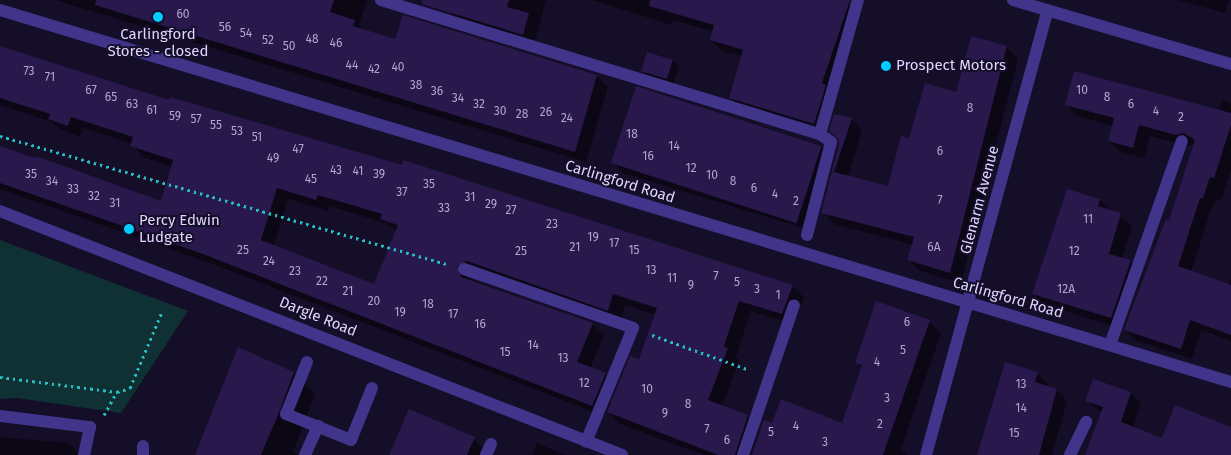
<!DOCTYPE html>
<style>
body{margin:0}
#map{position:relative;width:1231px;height:455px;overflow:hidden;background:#150e29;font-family:"Fira Sans",sans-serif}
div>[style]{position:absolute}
.green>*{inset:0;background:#103133}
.shadow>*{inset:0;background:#0007}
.building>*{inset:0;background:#28184b;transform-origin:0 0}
.path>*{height:3px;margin-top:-1.5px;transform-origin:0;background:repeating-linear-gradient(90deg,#26bdc3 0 2.5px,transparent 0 6.5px)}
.service>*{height:12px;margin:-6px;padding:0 6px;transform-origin:6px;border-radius:6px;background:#41358b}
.pedestrian>*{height:12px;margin:-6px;padding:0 6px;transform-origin:6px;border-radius:6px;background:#41358b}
.minor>*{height:12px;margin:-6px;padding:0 6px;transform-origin:6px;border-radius:6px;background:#41358b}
.dots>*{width:14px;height:14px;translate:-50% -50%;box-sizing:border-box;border:2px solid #150e29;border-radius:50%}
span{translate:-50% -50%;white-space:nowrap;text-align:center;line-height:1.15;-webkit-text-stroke:4px #150e29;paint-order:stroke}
.number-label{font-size:12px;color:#b1a6d2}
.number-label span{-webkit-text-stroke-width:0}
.poi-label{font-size:15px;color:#dfd6ff}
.left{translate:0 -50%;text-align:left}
.street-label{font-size:15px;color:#dfd6ff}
</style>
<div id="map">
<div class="green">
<div style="clip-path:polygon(0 240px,188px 311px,121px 413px,17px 398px,0 399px)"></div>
</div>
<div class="shadow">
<div style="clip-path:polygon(55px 0,367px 0,359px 25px,365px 31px,396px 41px,597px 76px,608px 87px,586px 162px)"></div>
<div style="clip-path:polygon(452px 0,546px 0,534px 45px,459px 22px,449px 11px)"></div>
<div style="clip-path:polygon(593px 0,838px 0,848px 3px,859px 13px,825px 134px,741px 108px,731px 97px,743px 56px,722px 51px,712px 40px,714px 32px,673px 20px,671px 25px)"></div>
<div style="clip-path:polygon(1178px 0,1229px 0,1225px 13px)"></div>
<div style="clip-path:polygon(evenodd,0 47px,170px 101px,792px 286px,804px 297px,794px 325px,751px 311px,736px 357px,739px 360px,722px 406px,747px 416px,759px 427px,750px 455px,704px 455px,620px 424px,608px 412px,640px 361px,656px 315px,625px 305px,620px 322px,479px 272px,467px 278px,592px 324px,604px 335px,590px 369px,605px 374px,616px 386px,604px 416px,215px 265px,0 189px,0 147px,162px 203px,172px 167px,143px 157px,132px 144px,83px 128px,80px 137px,61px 130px,52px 122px,0 105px,0 47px,288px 199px,328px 211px,329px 206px,385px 223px,397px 231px,375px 286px,274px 246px,288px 199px)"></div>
<div style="clip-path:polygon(1006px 47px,1018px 59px,961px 283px,920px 271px,909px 260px,913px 245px,834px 224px,823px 212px,840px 144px,851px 119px,862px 130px,848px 177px,889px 188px,909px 139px)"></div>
<div style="clip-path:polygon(673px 61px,679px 67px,673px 84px,648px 76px,642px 70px)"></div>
<div style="clip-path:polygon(1222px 100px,1231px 103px,1231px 170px,1221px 201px,1217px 200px,1211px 209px,1191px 272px,1228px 286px,1231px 278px,1231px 341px,1201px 330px,1192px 359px,1137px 341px,1125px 330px,1170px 222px,1195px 144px,1188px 146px,1150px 136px,1144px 158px,1121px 152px,1109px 141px,1113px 126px,1077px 116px,1066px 104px,1219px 111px)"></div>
<div style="clip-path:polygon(821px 146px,832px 157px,813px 231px,623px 173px,613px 162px)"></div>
<div style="clip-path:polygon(1099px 200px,1132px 226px,1122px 259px,1131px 262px,1142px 273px,1122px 329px,1045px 305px,1033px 294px)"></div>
<div style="clip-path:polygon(929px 321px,941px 333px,901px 449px,907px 455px,753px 455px,772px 424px,843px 425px,862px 368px,856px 362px)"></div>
<div style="clip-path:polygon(294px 373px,315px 394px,293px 452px,298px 455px,197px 455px)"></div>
<div style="clip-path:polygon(1037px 373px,1048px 384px,1047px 387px,1057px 390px,1067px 401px,1052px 455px,978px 455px)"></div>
<div style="clip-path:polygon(1130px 393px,1141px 403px,1133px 428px,1163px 440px,1231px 428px,1231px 455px,1086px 455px,1102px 413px,1087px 401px)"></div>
<div style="clip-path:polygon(0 437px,69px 443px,80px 455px,0 455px)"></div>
<div style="clip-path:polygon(474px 439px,490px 455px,391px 455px)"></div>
<div style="clip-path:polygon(537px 443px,565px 455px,532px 455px)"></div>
</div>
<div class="building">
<div style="clip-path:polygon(96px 0,334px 0,330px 12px,355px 20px,353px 26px,395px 39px,403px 15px,597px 75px,575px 152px,95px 5px)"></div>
<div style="clip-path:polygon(422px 0,509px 0,507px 7px,529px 13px,523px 35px,422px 4px)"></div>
<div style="clip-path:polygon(650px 0,850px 0,822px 83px,826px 85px,814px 124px,729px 98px,743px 50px,710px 40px,714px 25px,649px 6px)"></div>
<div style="clip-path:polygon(971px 36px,1007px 46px,950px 273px,907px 260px,914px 237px,821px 213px,839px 144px,838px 139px,829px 131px,834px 114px,852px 118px,834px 172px,888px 186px,901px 136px,909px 138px,925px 83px,956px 92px)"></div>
<div style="clip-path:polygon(evenodd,0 46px,169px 100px,170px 97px,402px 165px,403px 160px,793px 285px,782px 314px,739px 301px,724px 346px,728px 348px,708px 400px,748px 415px,735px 455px,718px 455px,607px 412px,630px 356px,639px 359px,657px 308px,613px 294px,608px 311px,467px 261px,457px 266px,461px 277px,593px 323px,577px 362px,606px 373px,592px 406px,203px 254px,0 183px,0 146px,35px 158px,36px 156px,161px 201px,173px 160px,130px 146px,133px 137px,71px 117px,68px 126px,48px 119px,50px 114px,0 98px,0 46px,277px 188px,316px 200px,318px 195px,382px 214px,380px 219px,398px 225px,374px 284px,261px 240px,277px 188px)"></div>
<div style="left:647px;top:52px;width:27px;height:20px;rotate:17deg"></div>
<div style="clip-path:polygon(1074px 71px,1231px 113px,1231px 125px,1214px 178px,1210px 177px,1203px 198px,1200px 198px,1178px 266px,1231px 285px,1231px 335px,1190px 320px,1181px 349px,1124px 330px,1166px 219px,1169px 220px,1195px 140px,1184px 133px,1176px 135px,1139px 125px,1133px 148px,1108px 141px,1114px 118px,1065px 105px)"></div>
<div style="left:636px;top:86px;width:195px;height:81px;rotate:18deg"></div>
<div style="clip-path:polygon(1067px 189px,1100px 199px,1098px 206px,1121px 213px,1109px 254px,1131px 260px,1111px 318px,1032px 294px)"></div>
<div style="clip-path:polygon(876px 301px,930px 320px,883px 455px,752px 455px,764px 420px,772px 423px,781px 399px,842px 423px,862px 365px,855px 363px)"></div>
<div style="clip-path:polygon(238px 347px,294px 372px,278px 415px,261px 455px,195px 455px)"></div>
<div style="clip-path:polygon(1005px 362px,1038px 372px,1035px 382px,1057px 389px,1039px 455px,977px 455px)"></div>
<div style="clip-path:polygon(1093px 379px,1131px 392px,1121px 422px,1162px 438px,1175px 405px,1231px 427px,1231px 455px,1085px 455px,1103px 407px,1085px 401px)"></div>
<div style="clip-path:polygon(409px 409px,475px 437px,467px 455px,389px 455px)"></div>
</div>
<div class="path">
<div style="left:0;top:136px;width:464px;rotate:16deg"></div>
<div style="left:652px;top:335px;width:104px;rotate:19.7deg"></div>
<div style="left:0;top:377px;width:118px;rotate:7.3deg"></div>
<div style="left:117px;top:392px;width:14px;rotate:-17deg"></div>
<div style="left:130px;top:388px;width:82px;rotate:-67.2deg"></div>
<div style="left:104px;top:415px;width:26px;rotate:-61deg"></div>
</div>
<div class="service">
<div style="left:381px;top:0;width:459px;rotate:17deg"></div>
<div style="left:820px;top:134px;width:139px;rotate:-74.2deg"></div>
<div style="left:807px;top:235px;width:96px;rotate:-75.5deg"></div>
<div style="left:831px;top:142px;width:14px;rotate:-144deg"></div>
<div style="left:464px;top:269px;width:179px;rotate:19.2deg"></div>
<div style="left:633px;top:328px;width:123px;rotate:112.4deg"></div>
<div style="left:1110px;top:345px;width:216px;rotate:-70.6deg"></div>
<div style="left:0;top:416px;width:91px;rotate:7deg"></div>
<div style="left:90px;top:427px;width:29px;rotate:102deg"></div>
<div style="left:743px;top:455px;width:158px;rotate:-71.2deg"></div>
<div style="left:1070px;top:455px;width:37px;rotate:-64deg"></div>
</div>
<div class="pedestrian">
<div style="left:486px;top:455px;width:12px;rotate:-66deg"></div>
</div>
<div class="minor">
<div style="left:1013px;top:0;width:227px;rotate:16.4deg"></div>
<div style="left:0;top:10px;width:1286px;rotate:16.81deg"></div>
<div style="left:0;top:211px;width:668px;rotate:21.42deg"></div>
<div style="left:307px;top:362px;width:56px;rotate:112deg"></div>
<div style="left:286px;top:414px;width:70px;rotate:21.8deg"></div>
<div style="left:351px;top:440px;width:56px;rotate:-68deg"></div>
<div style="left:143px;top:455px;width:9px;rotate:-90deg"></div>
<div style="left:305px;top:455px;width:32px;rotate:-66deg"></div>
<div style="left:926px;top:455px;width:461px;rotate:-74.7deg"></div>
</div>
<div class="dots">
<div style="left:158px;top:17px;background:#02cdff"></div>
<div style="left:886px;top:66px;background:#02cdff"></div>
<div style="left:129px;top:229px;background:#02cdff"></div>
</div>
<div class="number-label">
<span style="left:183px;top:15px">60</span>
<span style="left:225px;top:28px">56</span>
<span style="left:246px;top:34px">54</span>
<span style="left:312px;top:40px">48</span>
<span style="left:268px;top:41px">52</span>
<span style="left:336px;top:44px">46</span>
<span style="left:289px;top:47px">50</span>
<span style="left:352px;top:66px">44</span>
<span style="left:398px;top:68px">40</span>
<span style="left:374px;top:70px">42</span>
<span style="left:29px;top:72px">73</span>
<span style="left:50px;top:78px">71</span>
<span style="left:416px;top:86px">38</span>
<span style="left:91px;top:91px">67</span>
<span style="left:1082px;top:91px">10</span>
<span style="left:437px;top:92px">36</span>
<span style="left:111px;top:98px">65</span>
<span style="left:1107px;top:98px">8</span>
<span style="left:458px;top:99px">34</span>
<span style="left:132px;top:105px">63</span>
<span style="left:479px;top:105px">32</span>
<span style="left:1131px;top:105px">6</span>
<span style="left:970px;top:109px">8</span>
<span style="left:152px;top:111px">61</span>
<span style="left:500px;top:112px">30</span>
<span style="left:1156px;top:112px">4</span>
<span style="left:546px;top:113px">26</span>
<span style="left:522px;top:115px">28</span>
<span style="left:175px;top:117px">59</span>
<span style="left:1181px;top:118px">2</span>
<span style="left:567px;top:119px">24</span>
<span style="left:196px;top:120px">57</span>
<span style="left:216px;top:126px">55</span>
<span style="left:237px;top:132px">53</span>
<span style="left:632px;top:135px">18</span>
<span style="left:257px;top:138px">51</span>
<span style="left:674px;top:147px">14</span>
<span style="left:298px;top:150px">47</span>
<span style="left:940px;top:152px">6</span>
<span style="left:648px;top:157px">16</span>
<span style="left:273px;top:159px">49</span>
<span style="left:691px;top:169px">12</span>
<span style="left:336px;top:171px">43</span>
<span style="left:358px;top:172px">41</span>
<span style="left:31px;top:175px">35</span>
<span style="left:379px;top:175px">39</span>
<span style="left:712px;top:176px">10</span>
<span style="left:311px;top:180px">45</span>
<span style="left:52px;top:182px">34</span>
<span style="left:733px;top:182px">8</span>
<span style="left:429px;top:185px">35</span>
<span style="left:754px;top:189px">6</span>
<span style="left:73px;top:190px">33</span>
<span style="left:402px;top:193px">37</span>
<span style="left:775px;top:195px">4</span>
<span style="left:94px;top:197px">32</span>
<span style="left:470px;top:198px">31</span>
<span style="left:940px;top:201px">7</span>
<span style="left:796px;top:202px">2</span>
<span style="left:115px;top:204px">31</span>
<span style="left:491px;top:205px">29</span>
<span style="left:444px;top:209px">33</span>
<span style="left:511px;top:211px">27</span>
<span style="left:1088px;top:220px">11</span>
<span style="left:552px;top:225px">23</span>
<span style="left:593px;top:238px">19</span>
<span style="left:614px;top:244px">17</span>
<span style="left:575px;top:248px">21</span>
<span style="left:934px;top:248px">6A</span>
<span style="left:243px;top:251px">25</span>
<span style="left:634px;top:251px">15</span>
<span style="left:521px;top:252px">25</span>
<span style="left:1074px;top:252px">12</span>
<span style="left:269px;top:262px">24</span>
<span style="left:651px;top:271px">13</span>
<span style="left:295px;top:272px">23</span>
<span style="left:716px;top:277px">7</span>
<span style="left:672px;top:279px">11</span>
<span style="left:322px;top:282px">22</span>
<span style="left:737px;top:283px">5</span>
<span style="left:691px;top:286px">9</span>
<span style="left:757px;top:290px">3</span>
<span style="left:1066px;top:290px">12A</span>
<span style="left:348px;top:292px">21</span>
<span style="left:778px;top:296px">1</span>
<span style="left:374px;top:302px">20</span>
<span style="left:428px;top:305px">18</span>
<span style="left:400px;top:313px">19</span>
<span style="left:453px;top:315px">17</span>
<span style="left:907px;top:323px">6</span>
<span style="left:480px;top:325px">16</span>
<span style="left:533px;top:346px">14</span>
<span style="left:903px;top:351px">5</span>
<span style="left:505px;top:353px">15</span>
<span style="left:563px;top:359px">13</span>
<span style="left:877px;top:363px">4</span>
<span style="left:584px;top:384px">12</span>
<span style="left:1021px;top:385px">13</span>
<span style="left:647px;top:390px">10</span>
<span style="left:887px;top:399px">3</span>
<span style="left:688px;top:405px">8</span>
<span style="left:1021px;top:409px">14</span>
<span style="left:665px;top:414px">9</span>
<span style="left:880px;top:425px">2</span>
<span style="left:796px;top:427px">4</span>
<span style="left:707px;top:430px">7</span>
<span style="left:771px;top:433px">5</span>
<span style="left:1014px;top:434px">15</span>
<span style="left:727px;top:441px">6</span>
<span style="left:825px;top:443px">3</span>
</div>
<div class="poi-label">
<span style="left:158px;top:43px">Carlingford<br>Stores - closed</span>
<span class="left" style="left:896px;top:66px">Prospect Motors</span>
<span class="left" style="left:139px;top:229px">Percy Edwin<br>Ludgate</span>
</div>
<div class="street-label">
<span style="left:620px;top:182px;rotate:17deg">Carlingford Road</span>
<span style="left:980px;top:200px;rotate:-75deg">Glenarm Avenue</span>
<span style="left:1008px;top:298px;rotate:16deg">Carlingford Road</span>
<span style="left:318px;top:317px;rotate:22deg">Dargle Road</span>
</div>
</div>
